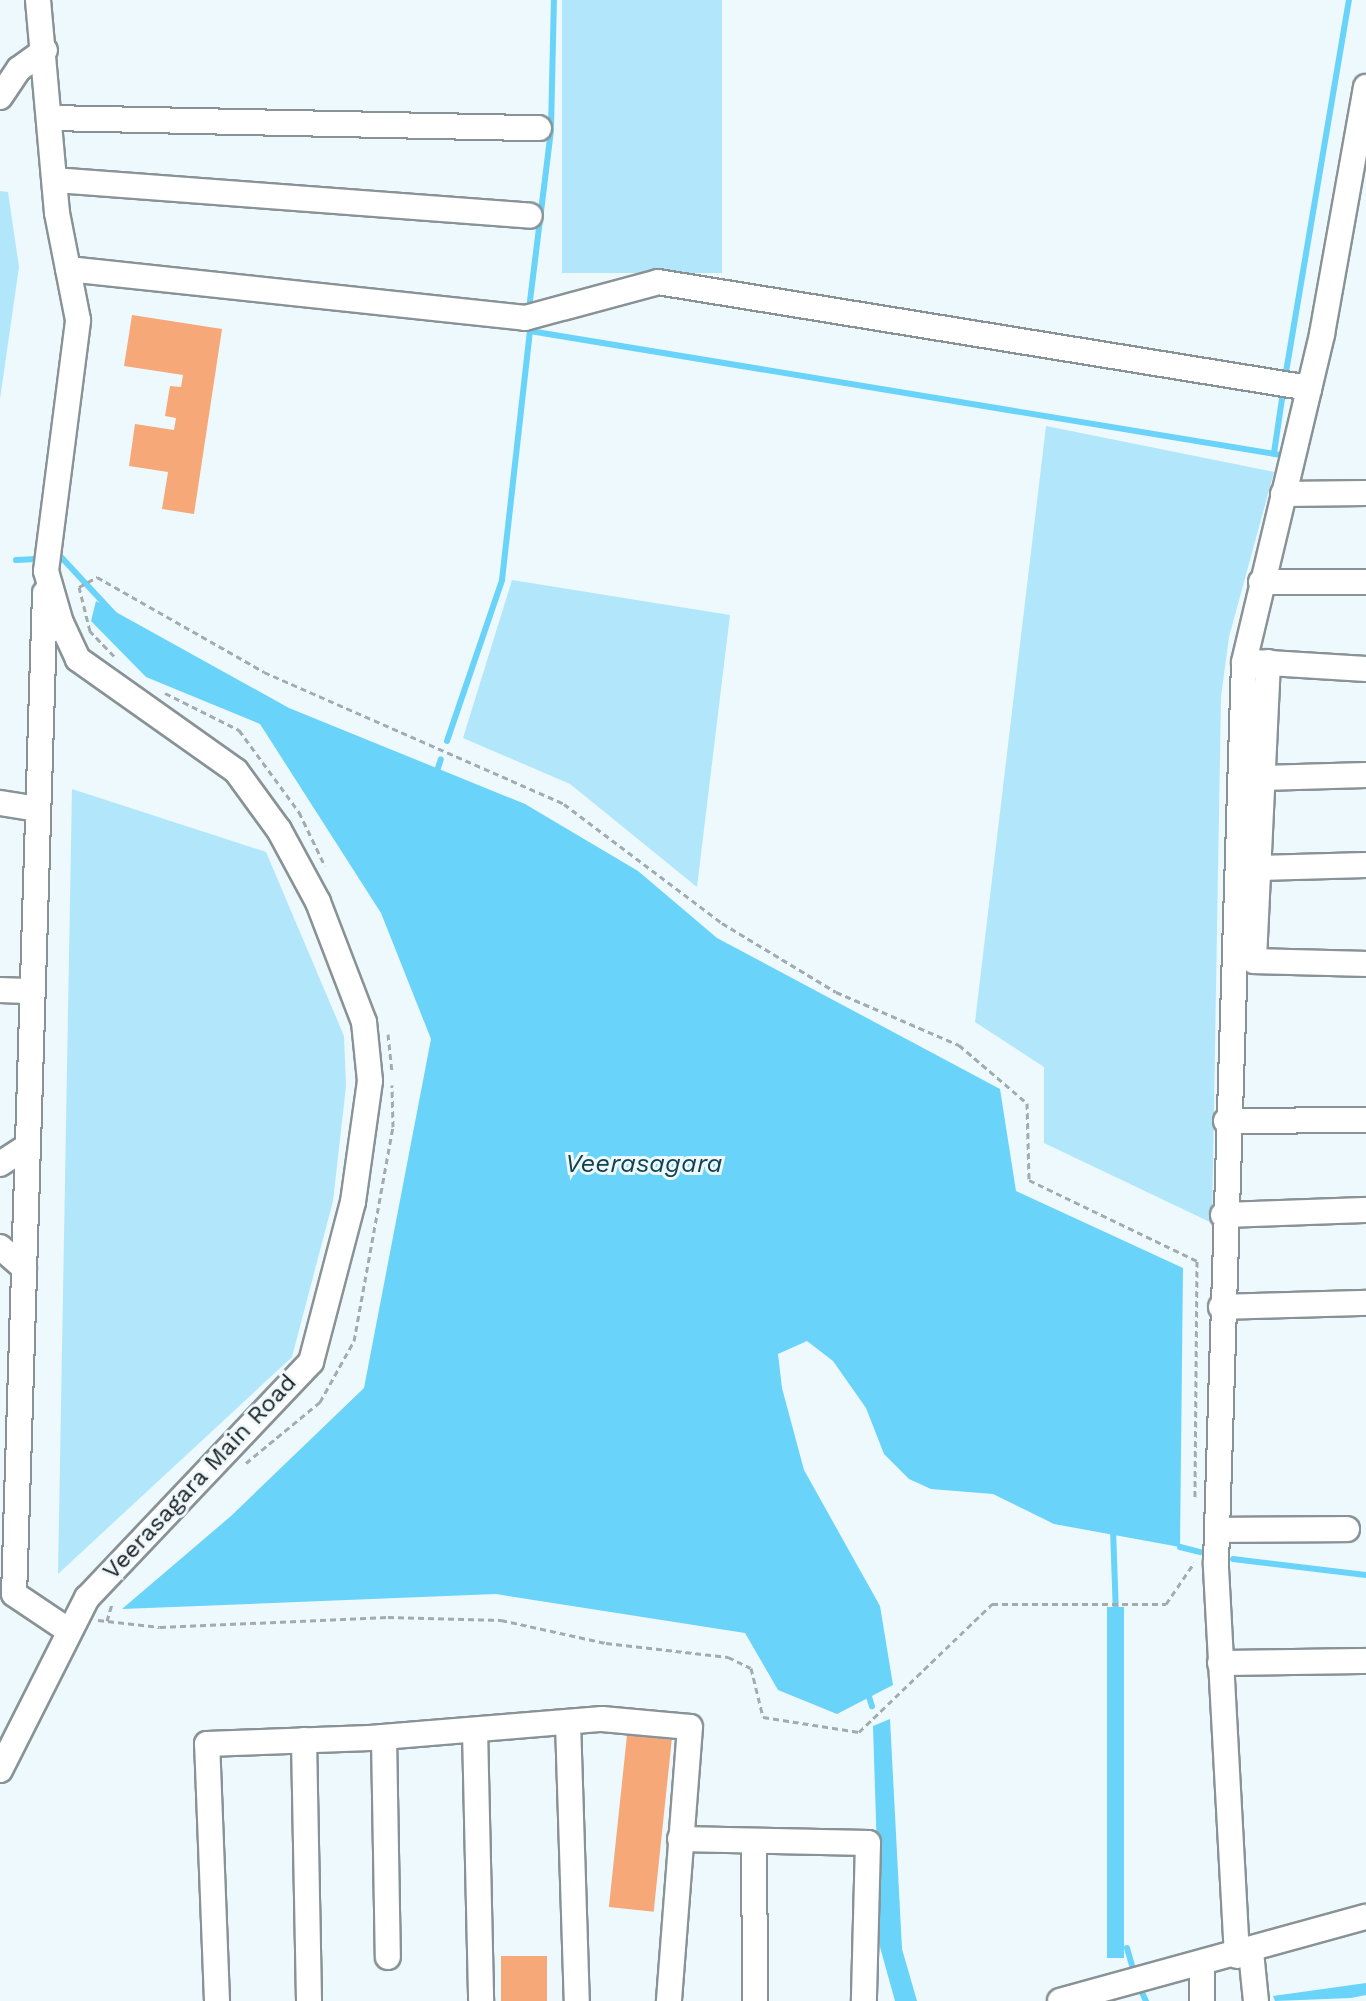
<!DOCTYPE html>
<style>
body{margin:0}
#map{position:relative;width:1366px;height:2001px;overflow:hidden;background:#eef9fd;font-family:"Work Sans",sans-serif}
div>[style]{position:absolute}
.green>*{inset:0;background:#b2e6fb;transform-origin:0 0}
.water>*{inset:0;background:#69d3f9;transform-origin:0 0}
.stream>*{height:6px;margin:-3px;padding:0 3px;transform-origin:3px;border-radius:3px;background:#69d3f9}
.building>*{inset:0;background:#f6a878;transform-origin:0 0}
.path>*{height:3px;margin-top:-1.5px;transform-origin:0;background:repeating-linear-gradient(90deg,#a3abae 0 6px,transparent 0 10px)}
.roads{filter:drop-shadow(2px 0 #899396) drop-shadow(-2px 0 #899396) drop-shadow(0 2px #899396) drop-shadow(0 -2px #899396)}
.minor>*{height:24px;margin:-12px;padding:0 12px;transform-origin:12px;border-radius:12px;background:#fff}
span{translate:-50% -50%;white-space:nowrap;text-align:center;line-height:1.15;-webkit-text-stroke:6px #eef9fd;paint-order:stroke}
.street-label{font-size:24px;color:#1d2022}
.water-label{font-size:26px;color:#124252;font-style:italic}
</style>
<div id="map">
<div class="green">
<div style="left:562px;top:0;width:160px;height:273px"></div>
<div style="clip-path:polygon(0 191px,8px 192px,19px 267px,0 399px)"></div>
<div style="clip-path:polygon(1046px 426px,1274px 472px,1229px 637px,1221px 697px,1212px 1223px,1044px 1143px,1044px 1067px,975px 1022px)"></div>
<div style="clip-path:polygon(512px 580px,730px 615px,697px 887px,570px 784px,463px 738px)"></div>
<div style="clip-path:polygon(72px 789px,266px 852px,344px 1036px,346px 1086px,333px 1201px,292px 1357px,58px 1574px)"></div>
</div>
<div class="water">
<div style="clip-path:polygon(96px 601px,289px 708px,525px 804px,638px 871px,717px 938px,1000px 1089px,1016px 1191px,1183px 1268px,1180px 1547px,1054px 1524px,993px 1494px,931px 1489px,909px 1479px,884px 1454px,866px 1408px,833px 1361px,807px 1341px,778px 1354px,782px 1388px,804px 1470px,880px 1606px,893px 1685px,837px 1714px,778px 1690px,745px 1633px,496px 1594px,122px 1609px,231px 1516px,364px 1388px,431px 1039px,381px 913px,260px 724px,146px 677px,91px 621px)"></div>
<div style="left:1107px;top:1607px;width:17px;height:351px"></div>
<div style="clip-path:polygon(890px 1719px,902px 1949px,917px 2001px,895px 2001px,880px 1947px,873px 1726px)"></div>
<div style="clip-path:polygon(1366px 1983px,1366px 1995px,1351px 1998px,1275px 2001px,1273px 1996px)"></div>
</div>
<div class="stream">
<div style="left:530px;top:301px;width:173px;rotate:-83deg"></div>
<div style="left:551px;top:129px;width:129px;rotate:-88.7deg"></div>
<div style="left:1286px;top:372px;width:377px;rotate:-80.4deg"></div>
<div style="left:1274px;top:453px;width:55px;rotate:-81.6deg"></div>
<div style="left:62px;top:558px;width:76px;rotate:47.1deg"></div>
<div style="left:16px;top:560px;width:21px;rotate:-3deg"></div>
<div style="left:447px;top:741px;width:170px;rotate:-71.1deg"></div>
<div style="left:502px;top:580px;width:251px;rotate:-83.6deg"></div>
<div style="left:530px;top:331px;width:767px;rotate:9.38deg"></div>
<div style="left:438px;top:768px;width:9px;rotate:-72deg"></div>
<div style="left:1113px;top:1529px;width:84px;rotate:88deg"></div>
<div style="left:1180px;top:1547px;width:21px;rotate:14deg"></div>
<div style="left:1233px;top:1559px;width:134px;rotate:6.9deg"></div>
<div style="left:867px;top:1690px;width:17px;rotate:73deg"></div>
<div style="left:1127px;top:1948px;width:29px;rotate:74deg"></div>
<div style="left:1139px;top:1986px;width:17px;rotate:65deg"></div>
</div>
<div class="building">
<div style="clip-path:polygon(132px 315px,222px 329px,194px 514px,162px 509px,168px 472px,129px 466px,135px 424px,174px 430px,176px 418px,165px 416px,170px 386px,181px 387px,183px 375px,124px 366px)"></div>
<div style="left:627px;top:1735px;width:45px;height:173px;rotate:6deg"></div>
<div style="left:501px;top:1956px;width:46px;height:45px"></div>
</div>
<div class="path">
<div style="left:114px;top:656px;width:35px;rotate:-134deg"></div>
<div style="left:90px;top:631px;width:45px;rotate:-104deg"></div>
<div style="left:79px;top:587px;width:21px;rotate:-29deg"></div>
<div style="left:97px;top:577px;width:192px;rotate:29.6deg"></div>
<div style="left:264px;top:672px;width:328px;rotate:23.7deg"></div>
<div style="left:564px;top:804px;width:198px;rotate:37deg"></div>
<div style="left:722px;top:923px;width:133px;rotate:31.2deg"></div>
<div style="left:836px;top:992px;width:134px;rotate:23.3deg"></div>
<div style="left:959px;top:1045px;width:89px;rotate:40.5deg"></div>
<div style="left:1027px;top:1103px;width:77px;rotate:88.5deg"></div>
<div style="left:1029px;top:1180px;width:187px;rotate:25.7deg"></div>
<div style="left:1197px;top:1261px;width:238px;rotate:90.5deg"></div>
<div style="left:165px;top:693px;width:83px;rotate:26.6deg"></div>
<div style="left:239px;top:730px;width:102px;rotate:53.8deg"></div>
<div style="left:299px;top:812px;width:60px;rotate:64.3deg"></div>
<div style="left:388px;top:1034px;width:36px;rotate:84deg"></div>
<div style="left:246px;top:1463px;width:96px;rotate:-39.5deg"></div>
<div style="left:320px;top:1402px;width:70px;rotate:-60.9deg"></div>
<div style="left:354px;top:1341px;width:218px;rotate:-79.7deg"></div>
<div style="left:393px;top:1127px;width:42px;rotate:-91.4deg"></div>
<div style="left:98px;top:1620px;width:62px;rotate:6.4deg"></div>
<div style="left:160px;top:1627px;width:228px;rotate:-2.5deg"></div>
<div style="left:388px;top:1617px;width:113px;rotate:1.5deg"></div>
<div style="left:501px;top:1620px;width:107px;rotate:12.4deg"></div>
<div style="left:606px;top:1643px;width:123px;rotate:6.5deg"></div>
<div style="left:728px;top:1657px;width:25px;rotate:26deg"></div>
<div style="left:751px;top:1668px;width:50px;rotate:76.2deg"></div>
<div style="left:763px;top:1717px;width:97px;rotate:8.9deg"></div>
<div style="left:859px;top:1732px;width:185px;rotate:-43.9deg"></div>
<div style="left:992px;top:1604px;width:174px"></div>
<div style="left:1166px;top:1604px;width:50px;rotate:-55.7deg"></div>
<div style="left:107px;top:1621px;width:19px;rotate:-74deg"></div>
</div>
<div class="roads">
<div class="minor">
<div style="left:0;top:97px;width:34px;rotate:-56deg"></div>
<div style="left:19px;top:69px;width:32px;rotate:-36deg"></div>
<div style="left:50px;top:118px;width:489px;rotate:1.2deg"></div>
<div style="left:55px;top:180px;width:476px;rotate:4.3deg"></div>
<div style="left:68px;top:269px;width:460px;rotate:6.1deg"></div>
<div style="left:525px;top:318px;width:138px;rotate:-15.1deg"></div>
<div style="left:658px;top:282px;width:660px;rotate:9.25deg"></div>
<div style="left:1283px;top:494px;width:83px;rotate:-0.7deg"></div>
<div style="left:1261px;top:582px;width:105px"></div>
<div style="left:45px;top:593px;width:1001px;rotate:91.77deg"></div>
<div style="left:14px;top:1594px;width:66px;rotate:33.9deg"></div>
<div style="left:1253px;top:662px;width:113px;rotate:3.5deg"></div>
<div style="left:1268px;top:662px;width:299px;rotate:92.7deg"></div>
<div style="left:1254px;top:961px;width:112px;rotate:1.5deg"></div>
<div style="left:1262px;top:778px;width:104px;rotate:-1.7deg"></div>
<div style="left:0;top:803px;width:38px;rotate:9deg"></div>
<div style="left:1259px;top:868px;width:107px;rotate:-1.6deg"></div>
<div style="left:0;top:990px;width:33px;rotate:2deg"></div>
<div style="left:1226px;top:1121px;width:140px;rotate:-0.4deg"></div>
<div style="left:0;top:1164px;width:33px;rotate:-33deg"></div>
<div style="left:1223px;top:1215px;width:143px;rotate:-2deg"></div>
<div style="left:0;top:1247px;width:32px;rotate:41deg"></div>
<div style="left:1221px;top:1307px;width:145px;rotate:-1.6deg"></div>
<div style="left:1217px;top:1530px;width:130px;rotate:-0.4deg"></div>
<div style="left:1220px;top:1663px;width:146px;rotate:-0.8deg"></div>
<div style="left:568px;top:1722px;width:279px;rotate:88.2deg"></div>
<div style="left:475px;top:1730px;width:271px;rotate:88.7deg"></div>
<div style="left:384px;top:1737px;width:220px;rotate:89deg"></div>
<div style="left:304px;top:1740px;width:261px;rotate:88.9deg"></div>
<div style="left:0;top:1770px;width:193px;rotate:-63.2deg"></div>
<div style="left:87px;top:1598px;width:325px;rotate:-46.5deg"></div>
<div style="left:311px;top:1362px;width:165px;rotate:-75.3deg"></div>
<div style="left:353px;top:1202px;width:122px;rotate:-82deg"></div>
<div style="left:370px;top:1081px;width:59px;rotate:-95.8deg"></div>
<div style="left:364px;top:1022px;width:129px;rotate:-111deg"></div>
<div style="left:318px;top:902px;width:82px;rotate:-118.4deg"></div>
<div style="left:279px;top:830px;width:73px;rotate:-126.1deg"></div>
<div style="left:236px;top:771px;width:194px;rotate:-144.7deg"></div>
<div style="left:78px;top:659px;width:40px;rotate:-115deg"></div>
<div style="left:61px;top:623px;width:54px;rotate:-106.1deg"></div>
<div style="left:46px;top:571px;width:253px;rotate:-82.7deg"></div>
<div style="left:78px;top:320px;width:109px;rotate:-101.1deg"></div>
<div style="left:57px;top:213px;width:214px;rotate:-95.1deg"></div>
<div style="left:680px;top:1839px;width:188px;rotate:1.2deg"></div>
<div style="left:868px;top:1843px;width:158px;rotate:91.5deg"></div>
<div style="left:754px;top:1841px;width:160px;rotate:89.6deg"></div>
<div style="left:1251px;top:1952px;width:49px;rotate:84.2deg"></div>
<div style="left:1237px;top:1956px;width:394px;rotate:-93.1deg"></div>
<div style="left:1216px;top:1563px;width:901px;rotate:-88.22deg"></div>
<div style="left:1244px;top:662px;width:337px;rotate:-76.6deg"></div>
<div style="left:1322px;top:334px;width:251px;rotate:-79.9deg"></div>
<div style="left:1202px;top:1965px;width:36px;rotate:90deg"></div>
<div style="left:217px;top:2001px;width:257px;rotate:-92.2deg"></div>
<div style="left:207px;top:1744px;width:163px;rotate:-2.1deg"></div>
<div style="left:370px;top:1738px;width:233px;rotate:-4.7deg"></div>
<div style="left:602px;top:1719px;width:88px;rotate:5.2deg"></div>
<div style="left:690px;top:1727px;width:275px;rotate:94.4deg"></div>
<div style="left:1060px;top:2001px;width:317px;rotate:-15.4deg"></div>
</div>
</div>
<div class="street-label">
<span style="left:200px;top:1477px;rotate:-47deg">Veerasagara Main Road</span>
</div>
<div class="water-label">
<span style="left:644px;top:1164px">Veerasagara</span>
</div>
</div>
